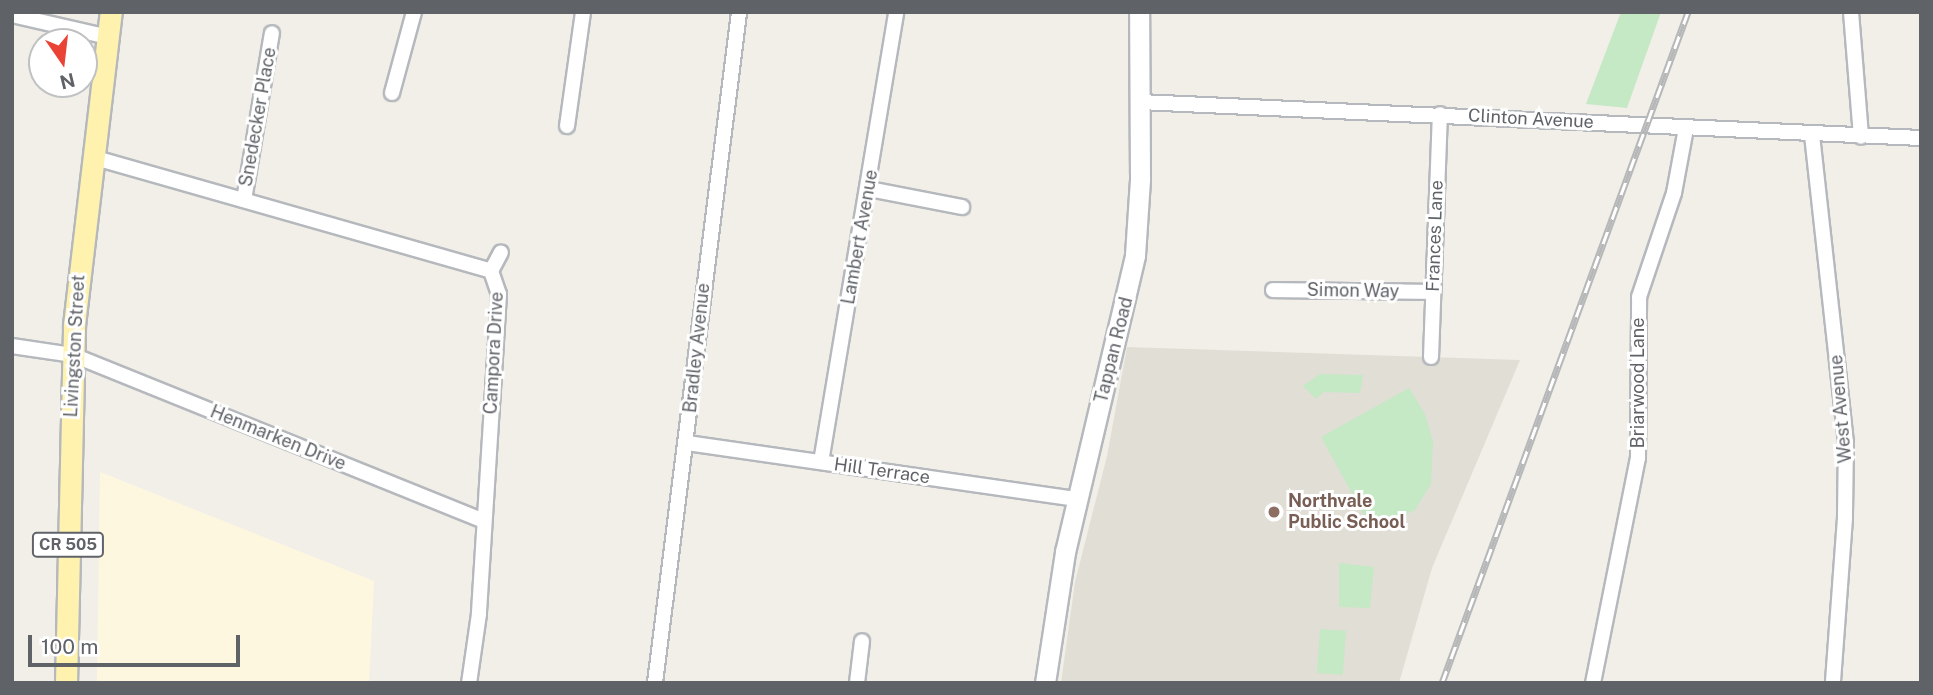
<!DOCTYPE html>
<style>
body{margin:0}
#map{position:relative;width:1933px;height:695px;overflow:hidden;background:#f1efe8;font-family:"Public Sans",sans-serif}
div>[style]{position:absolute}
.commercial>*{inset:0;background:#fef7e0}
.education>*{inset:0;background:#e1ded6}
.green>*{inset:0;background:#c5e8c5;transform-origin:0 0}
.roads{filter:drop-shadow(2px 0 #b5b8bc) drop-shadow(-2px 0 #b5b8bc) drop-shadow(0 2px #b5b8bc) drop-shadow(0 -2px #b5b8bc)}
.street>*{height:14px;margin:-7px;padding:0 7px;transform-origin:7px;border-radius:7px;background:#fff}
.secondary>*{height:19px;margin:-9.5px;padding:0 9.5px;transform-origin:9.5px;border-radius:9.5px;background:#fff}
.primary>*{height:21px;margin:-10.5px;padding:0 10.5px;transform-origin:10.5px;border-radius:10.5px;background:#fff2af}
.rail>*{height:7px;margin-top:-3.5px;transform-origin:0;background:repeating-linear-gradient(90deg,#fff 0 13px,#b6b7b8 0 26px);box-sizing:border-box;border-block:2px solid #b6b7b8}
.dots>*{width:19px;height:19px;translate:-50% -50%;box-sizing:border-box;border:4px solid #fff;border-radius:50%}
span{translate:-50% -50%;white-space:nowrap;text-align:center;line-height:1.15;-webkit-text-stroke:6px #fff;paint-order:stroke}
.shield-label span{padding:2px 5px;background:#fff;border:2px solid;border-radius:5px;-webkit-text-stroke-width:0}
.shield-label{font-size:16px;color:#5f6368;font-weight:700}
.street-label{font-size:18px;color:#5f6368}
.education-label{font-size:18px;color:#785e54;font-weight:700}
.left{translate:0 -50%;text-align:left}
.frame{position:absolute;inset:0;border:14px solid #5f6368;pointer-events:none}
.north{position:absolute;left:28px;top:28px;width:70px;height:70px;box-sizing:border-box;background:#fff;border:2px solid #bfc1c3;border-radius:50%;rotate:166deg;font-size:19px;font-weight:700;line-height:28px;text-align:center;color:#5f6368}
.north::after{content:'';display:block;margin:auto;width:24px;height:32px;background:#ea4335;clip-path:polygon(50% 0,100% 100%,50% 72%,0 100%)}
.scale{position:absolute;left:28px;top:635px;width:212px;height:32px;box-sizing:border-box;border:4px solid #5f6368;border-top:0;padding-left:9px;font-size:21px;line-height:24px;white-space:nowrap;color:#5f6368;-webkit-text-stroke:5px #fff;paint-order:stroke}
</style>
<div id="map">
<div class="commercial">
<div style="clip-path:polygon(100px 472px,374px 581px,369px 683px,97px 683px)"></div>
</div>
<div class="education">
<div style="clip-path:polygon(1127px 347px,1520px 360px,1432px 568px,1399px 683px,1061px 683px,1075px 582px,1107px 456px)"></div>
</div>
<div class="green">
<div style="clip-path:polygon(1621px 12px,1661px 12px,1627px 108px,1586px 104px)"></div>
<div style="clip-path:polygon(1320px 374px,1363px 375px,1360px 393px,1324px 392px,1316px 399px,1303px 386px)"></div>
<div style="clip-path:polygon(1409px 388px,1425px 414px,1433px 442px,1431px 484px,1415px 510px,1372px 530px,1321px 437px)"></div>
<div style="clip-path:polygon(1339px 563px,1374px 567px,1370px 608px,1339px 607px)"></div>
<div style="left:1320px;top:629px;width:26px;height:44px;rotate:4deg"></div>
</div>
<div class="roads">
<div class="street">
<div style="left:1851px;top:12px;width:125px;rotate:85.4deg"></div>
<div style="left:12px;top:15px;width:98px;rotate:12.9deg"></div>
<div style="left:392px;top:93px;width:84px;rotate:-74.8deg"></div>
<div style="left:1140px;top:102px;width:782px;rotate:2.64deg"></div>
<div style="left:567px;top:126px;width:115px;rotate:-82deg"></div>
<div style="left:1812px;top:135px;width:309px;rotate:83.7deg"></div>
<div style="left:1846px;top:442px;width:76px;rotate:90.8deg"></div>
<div style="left:1845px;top:518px;width:165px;rotate:94.2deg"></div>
<div style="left:92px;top:157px;width:415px;rotate:15.9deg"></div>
<div style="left:491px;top:271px;width:24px;rotate:71deg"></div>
<div style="left:499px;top:294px;width:321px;rotate:93.6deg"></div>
<div style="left:479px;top:614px;width:70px;rotate:98.2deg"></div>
<div style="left:869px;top:189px;width:95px;rotate:11deg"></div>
<div style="left:244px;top:200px;width:169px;rotate:-80.5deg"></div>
<div style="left:491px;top:271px;width:21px;rotate:-62deg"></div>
<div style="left:1273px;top:290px;width:160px;rotate:0.7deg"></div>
<div style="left:12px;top:346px;width:62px;rotate:8.4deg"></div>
<div style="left:73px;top:355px;width:443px;rotate:22deg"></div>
<div style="left:1431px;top:357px;width:243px;rotate:-87.9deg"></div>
<div style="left:687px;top:443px;width:394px;rotate:8.2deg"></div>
<div style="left:821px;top:462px;width:456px;rotate:-80.5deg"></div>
<div style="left:655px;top:683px;width:676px;rotate:-82.86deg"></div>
<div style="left:857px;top:683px;width:42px;rotate:-83.2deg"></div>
<div style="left:1593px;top:683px;width:229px;rotate:-78.7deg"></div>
<div style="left:1638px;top:458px;width:161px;rotate:-89.6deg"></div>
<div style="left:1639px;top:297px;width:110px;rotate:-71.4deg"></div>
<div style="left:1674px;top:193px;width:66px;rotate:-79.5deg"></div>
</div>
<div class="secondary">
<div style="left:1045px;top:683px;width:133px;rotate:-81.3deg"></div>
<div style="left:1065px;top:552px;width:305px;rotate:-76.7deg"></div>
<div style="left:1135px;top:255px;width:76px;rotate:-86.2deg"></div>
<div style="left:1140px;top:179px;width:167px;rotate:-90.3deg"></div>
</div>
<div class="primary">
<div style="left:66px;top:683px;width:358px;rotate:-88.7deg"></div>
<div style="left:74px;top:325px;width:315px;rotate:-83.3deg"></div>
</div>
</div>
<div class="rail">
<div style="left:1442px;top:683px;width:715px;rotate:-69.87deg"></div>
</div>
<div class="dots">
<div style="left:1274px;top:512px;background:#8d6e63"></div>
</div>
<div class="shield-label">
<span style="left:68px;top:545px">CR 505</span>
</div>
<div class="street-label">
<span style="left:258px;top:117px;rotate:-80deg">Snedecker Place</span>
<span style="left:1531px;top:119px;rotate:3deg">Clinton Avenue</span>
<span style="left:1435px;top:236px;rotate:-88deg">Frances Lane</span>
<span style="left:860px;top:237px;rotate:-80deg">Lambert Avenue</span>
<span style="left:1353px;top:291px;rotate:1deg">Simon Way</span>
<span style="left:75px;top:346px;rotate:-87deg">Livingston Street</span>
<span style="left:697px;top:348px;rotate:-84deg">Bradley Avenue</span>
<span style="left:1114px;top:350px;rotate:-76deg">Tappan Road</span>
<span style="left:494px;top:353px;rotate:-87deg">Campora Drive</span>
<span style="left:1638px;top:383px;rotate:-90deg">Briarwood Lane</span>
<span style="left:1841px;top:409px;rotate:-95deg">West Avenue</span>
<span style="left:278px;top:438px;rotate:22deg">Henmarken Drive</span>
<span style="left:882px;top:471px;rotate:8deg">Hill Terrace</span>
</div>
<div class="education-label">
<span class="left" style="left:1288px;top:512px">Northvale<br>Public School</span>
</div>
<div class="frame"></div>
<div class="north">N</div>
<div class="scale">100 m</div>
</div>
